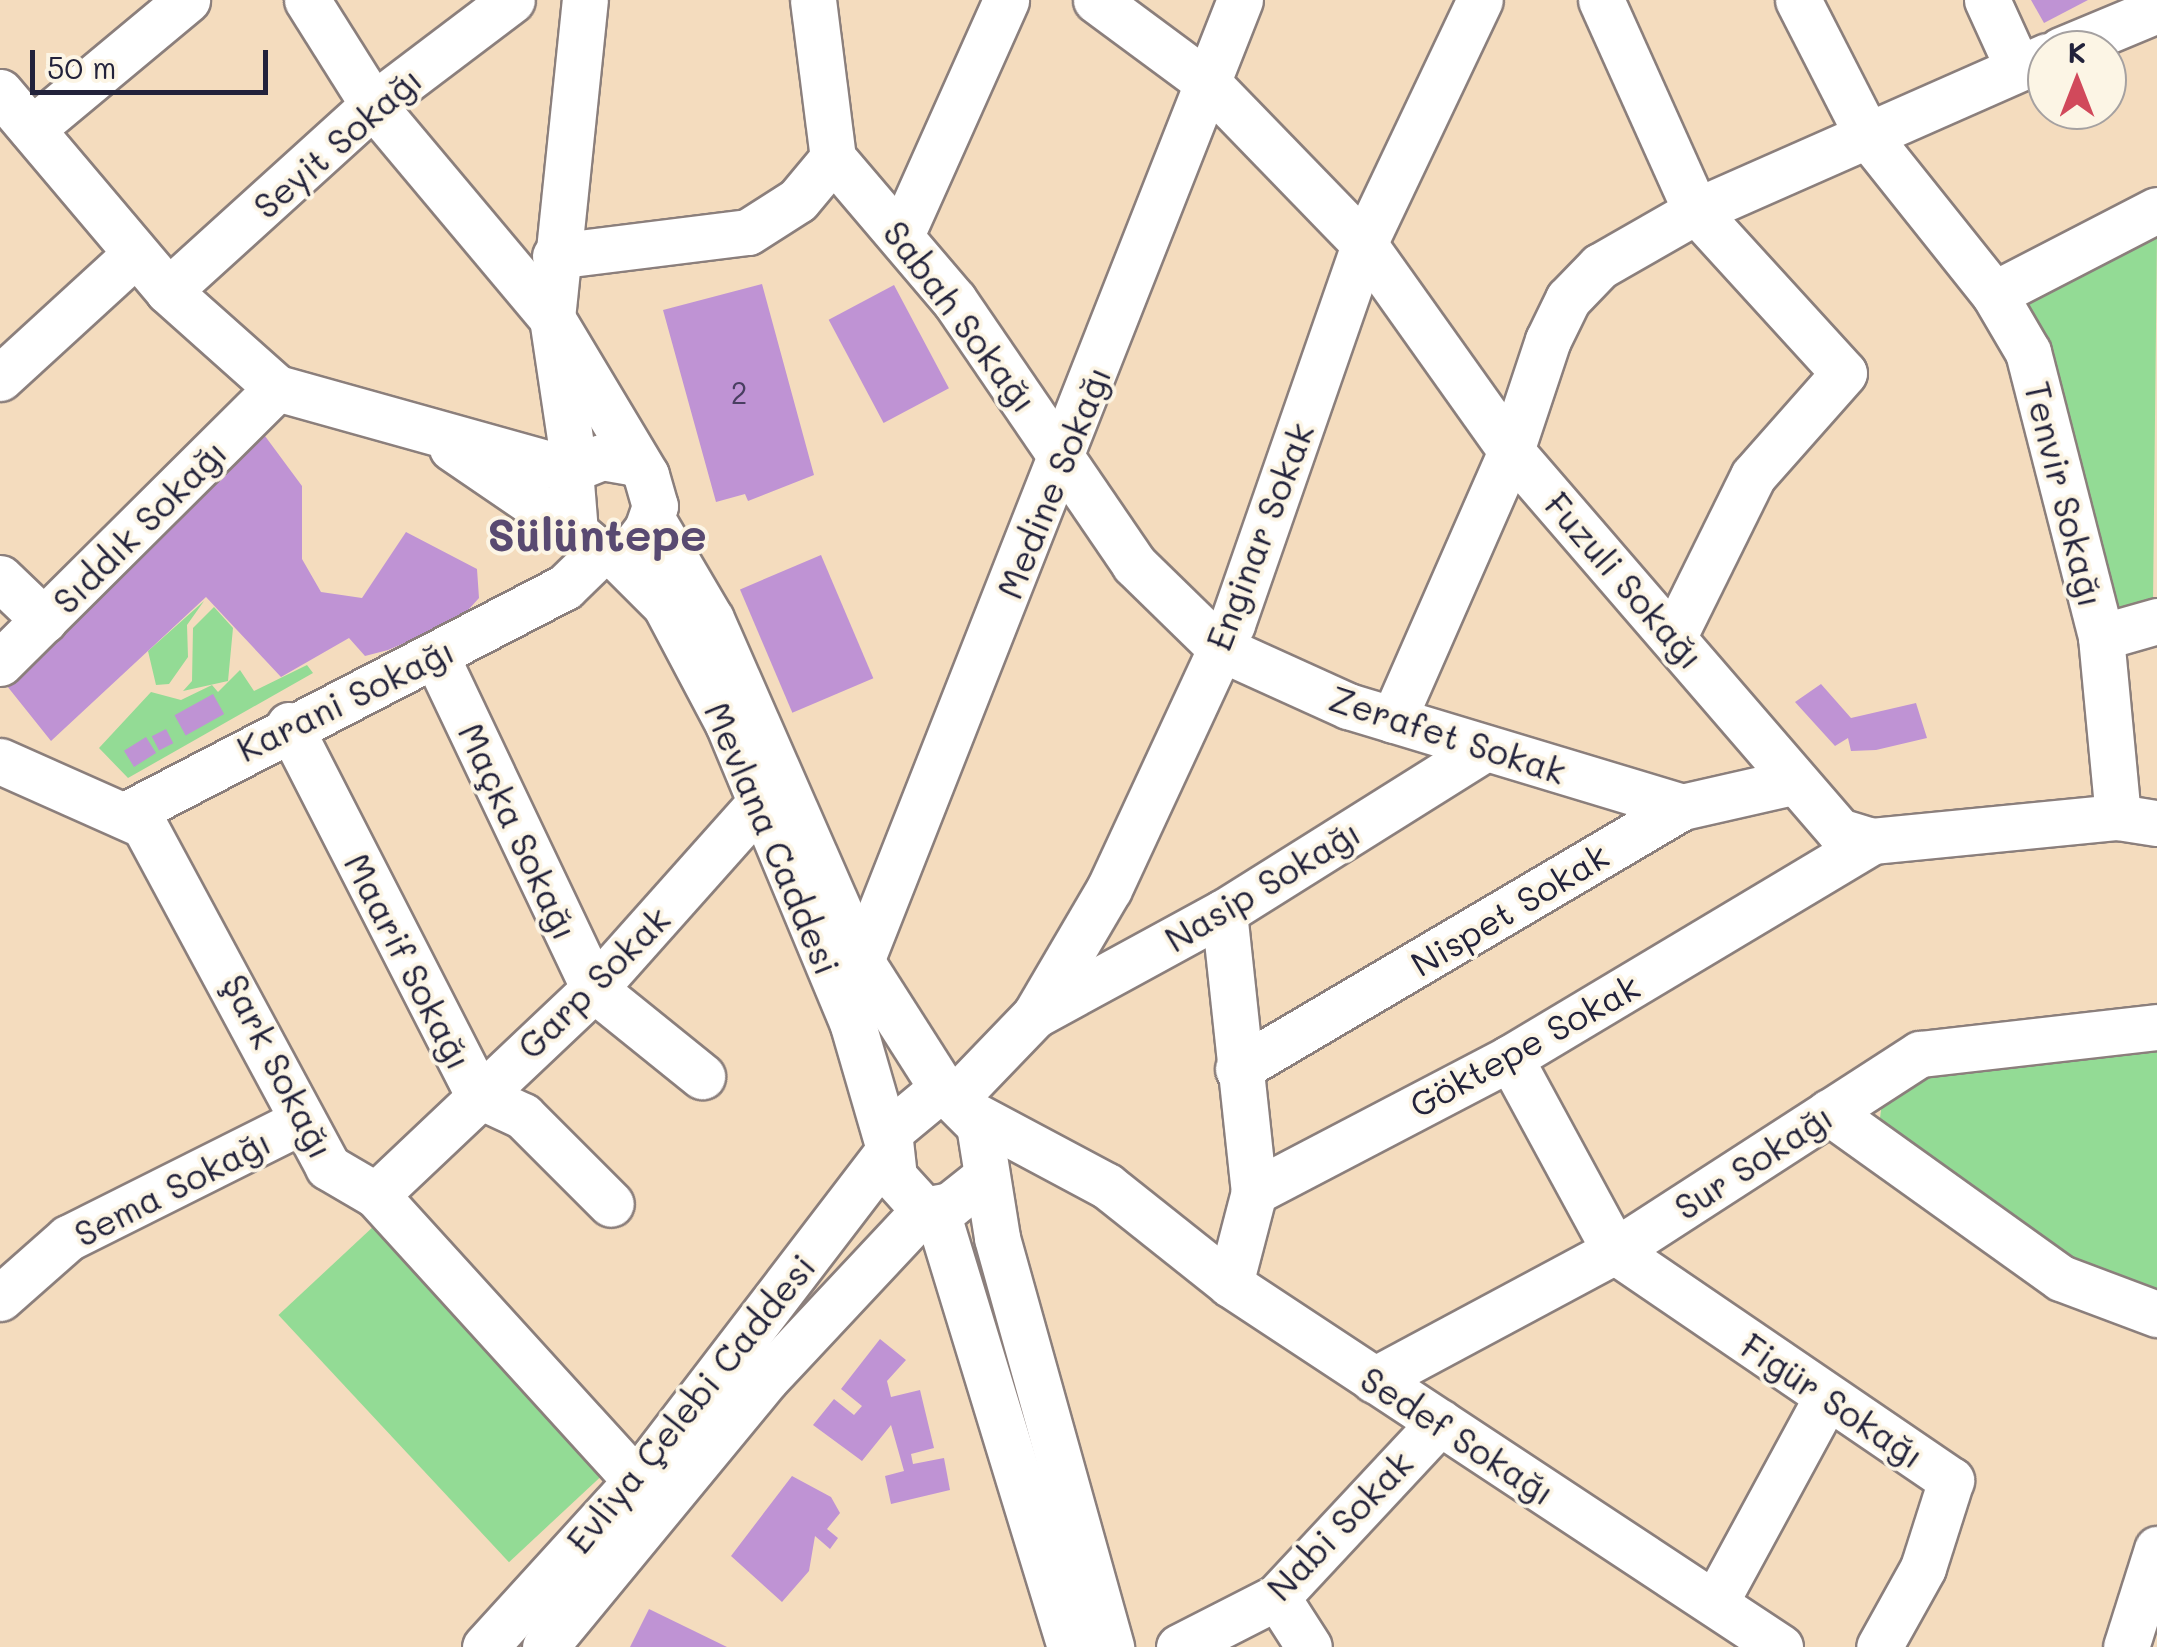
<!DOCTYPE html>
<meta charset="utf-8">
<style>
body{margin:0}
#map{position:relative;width:2157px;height:1647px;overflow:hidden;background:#f4dcbe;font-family:Mali,sans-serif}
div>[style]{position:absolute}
.green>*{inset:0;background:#93db95;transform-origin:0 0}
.building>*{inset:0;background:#bf93d4;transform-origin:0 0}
.roads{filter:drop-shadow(2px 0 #8b7f7c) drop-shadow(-2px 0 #8b7f7c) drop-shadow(0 2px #8b7f7c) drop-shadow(0 -2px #8b7f7c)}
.minor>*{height:45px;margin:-22.5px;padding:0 22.5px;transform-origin:22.5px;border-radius:22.5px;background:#fff}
span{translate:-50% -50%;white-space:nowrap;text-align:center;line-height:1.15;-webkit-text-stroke:8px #fcf5e5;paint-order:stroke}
.number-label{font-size:30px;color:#493e61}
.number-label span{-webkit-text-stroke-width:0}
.street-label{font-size:35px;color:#22223b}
.district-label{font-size:45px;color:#594a71;font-weight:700}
.north{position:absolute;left:2027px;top:30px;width:100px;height:100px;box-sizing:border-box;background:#fcf5e5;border:2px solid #a5a1a1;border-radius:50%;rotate:0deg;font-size:28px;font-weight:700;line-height:40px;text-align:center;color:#22223b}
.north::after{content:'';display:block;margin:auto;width:35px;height:45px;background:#d1495b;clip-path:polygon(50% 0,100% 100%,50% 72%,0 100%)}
.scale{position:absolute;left:30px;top:50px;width:238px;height:45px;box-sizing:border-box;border:5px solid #22223b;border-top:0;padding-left:12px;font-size:30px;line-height:35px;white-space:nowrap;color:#22223b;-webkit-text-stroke:8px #fcf5e5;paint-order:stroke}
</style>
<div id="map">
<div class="green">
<div style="clip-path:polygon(2157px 234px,2153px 605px,2100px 614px,2073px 433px,2019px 306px)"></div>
<div style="clip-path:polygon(204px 601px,187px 625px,188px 657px,169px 684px,156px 685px,148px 651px)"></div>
<div style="clip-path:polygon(214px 607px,233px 628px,228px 681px,183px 691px,192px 681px,193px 628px)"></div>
<div style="clip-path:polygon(307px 665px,313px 673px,128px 778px,99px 748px,151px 692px,181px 700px,212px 685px,218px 692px,240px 670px,254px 691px)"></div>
<div style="clip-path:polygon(2157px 1049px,2157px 1296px,2060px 1263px,1879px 1125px,1882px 1103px,1930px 1072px)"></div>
<div style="left:375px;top:1225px;width:338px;height:132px;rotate:47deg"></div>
</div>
<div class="building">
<div style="clip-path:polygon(2031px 0,2088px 0,2044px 23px)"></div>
<div style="clip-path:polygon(762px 284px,814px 475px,748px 501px,745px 494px,716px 502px,663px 310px)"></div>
<div style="left:894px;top:285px;width:117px;height:74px;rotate:62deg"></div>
<div style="clip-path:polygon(265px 436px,302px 486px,302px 559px,321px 592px,362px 598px,406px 532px,477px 569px,479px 598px,459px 620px,388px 650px,365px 656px,349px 638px,281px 677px,206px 597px,51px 741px,3px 681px)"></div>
<div style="left:821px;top:555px;width:134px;height:88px;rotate:67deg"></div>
<div style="clip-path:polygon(1821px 684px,1851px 718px,1916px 703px,1927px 738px,1876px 750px,1851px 751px,1848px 738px,1835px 746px,1795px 702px)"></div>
<div style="left:213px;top:694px;width:23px;height:44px;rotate:61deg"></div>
<div style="left:166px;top:729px;width:16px;height:16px;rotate:63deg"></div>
<div style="left:146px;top:737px;width:19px;height:26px;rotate:58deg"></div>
<div style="clip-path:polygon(880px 1339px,906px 1360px,887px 1381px,891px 1397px,920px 1390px,934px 1448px,911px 1454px,913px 1464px,944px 1458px,950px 1490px,891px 1504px,885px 1476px,904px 1471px,891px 1425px,862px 1461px,813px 1425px,834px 1399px,854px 1415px,862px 1406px,841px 1389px)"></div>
<div style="clip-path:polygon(792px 1476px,831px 1497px,840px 1513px,827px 1529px,838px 1538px,830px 1549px,815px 1536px,809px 1571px,782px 1602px,731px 1556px)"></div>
<div style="clip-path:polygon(649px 1609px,727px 1647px,630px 1647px)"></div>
</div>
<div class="roads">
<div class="minor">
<div style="left:307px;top:0;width:124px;rotate:57.8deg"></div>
<div style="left:373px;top:105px;width:278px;rotate:50deg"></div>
<div style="left:552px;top:318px;width:183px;rotate:59.1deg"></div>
<div style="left:646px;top:475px;width:32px;rotate:74deg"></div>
<div style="left:655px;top:506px;width:24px;rotate:109deg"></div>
<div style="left:647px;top:529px;width:26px;rotate:127deg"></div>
<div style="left:631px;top:550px;width:31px;rotate:174deg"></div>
<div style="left:600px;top:553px;width:33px;rotate:-140deg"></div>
<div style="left:575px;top:532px;width:62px;rotate:-94.6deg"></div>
<div style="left:570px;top:470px;width:35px;rotate:-22deg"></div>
<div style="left:602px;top:457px;width:35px;rotate:10deg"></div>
<div style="left:813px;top:0;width:159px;rotate:82.8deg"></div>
<div style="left:833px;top:158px;width:187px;rotate:49.6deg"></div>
<div style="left:954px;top:300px;width:320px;rotate:55.7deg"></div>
<div style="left:1134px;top:564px;width:120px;rotate:44.3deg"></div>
<div style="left:1220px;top:648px;width:141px;rotate:24.4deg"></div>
<div style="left:1348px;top:706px;width:349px;rotate:16.8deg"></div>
<div style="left:1096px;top:0;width:138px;rotate:36.5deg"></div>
<div style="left:1207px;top:82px;width:226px;rotate:45.9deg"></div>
<div style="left:1364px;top:244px;width:254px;rotate:54.6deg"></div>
<div style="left:1511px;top:451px;width:502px;rotate:49.2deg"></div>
<div style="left:1839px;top:831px;width:34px;rotate:17deg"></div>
<div style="left:1872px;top:841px;width:247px;rotate:-5.6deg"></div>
<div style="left:2118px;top:817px;width:39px;rotate:9deg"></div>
<div style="left:1601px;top:0;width:231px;rotate:65.8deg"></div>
<div style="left:1696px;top:211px;width:219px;rotate:47.6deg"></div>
<div style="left:1844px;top:373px;width:137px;rotate:131.5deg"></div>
<div style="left:1753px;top:476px;width:174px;rotate:116.3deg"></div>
<div style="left:1798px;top:0;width:152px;rotate:62.9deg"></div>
<div style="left:1867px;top:135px;width:203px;rotate:51.4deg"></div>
<div style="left:1994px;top:294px;width:67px;rotate:59.6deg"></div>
<div style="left:2028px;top:352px;width:294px;rotate:75.6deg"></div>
<div style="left:2101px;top:637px;width:181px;rotate:84.6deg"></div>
<div style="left:1987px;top:0;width:75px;rotate:65.5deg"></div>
<div style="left:2061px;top:50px;width:104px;rotate:-22.6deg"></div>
<div style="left:0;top:92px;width:260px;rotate:49.8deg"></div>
<div style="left:168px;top:291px;width:146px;rotate:41.7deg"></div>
<div style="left:277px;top:388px;width:304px;rotate:15.6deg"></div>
<div style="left:32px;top:129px;width:202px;rotate:-39.8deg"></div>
<div style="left:902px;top:233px;width:255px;rotate:-65.9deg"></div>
<div style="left:555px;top:256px;width:194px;rotate:-7.1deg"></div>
<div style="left:748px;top:232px;width:59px;rotate:-32.6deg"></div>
<div style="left:798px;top:200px;width:55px;rotate:-50.2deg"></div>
<div style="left:168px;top:291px;width:277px;rotate:-42.2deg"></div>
<div style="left:373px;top:105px;width:174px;rotate:-37.1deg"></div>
<div style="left:1994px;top:294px;width:183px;rotate:-27.3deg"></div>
<div style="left:0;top:378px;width:182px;rotate:-42.5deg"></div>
<div style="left:452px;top:448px;width:149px;rotate:34.3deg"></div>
<div style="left:574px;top:465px;width:149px;rotate:-98.5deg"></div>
<div style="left:552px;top:318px;width:320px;rotate:-84.1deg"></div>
<div style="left:652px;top:519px;width:116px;rotate:59.5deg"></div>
<div style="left:711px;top:619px;width:373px;rotate:66.3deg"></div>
<div style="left:861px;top:961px;width:151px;rotate:57.5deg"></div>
<div style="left:617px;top:557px;width:68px;rotate:45deg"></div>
<div style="left:665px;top:605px;width:135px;rotate:62.1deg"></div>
<div style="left:728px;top:724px;width:326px;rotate:67.4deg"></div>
<div style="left:853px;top:1025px;width:122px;rotate:73.8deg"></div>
<div style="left:0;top:578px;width:61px;rotate:43.7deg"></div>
<div style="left:2101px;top:637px;width:58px;rotate:-15.9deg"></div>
<div style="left:436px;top:656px;width:369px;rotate:64.6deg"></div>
<div style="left:594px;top:989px;width:139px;rotate:38.9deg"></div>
<div style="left:0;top:663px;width:390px;rotate:-44.8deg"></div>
<div style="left:1393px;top:720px;width:294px;rotate:-66.3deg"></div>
<div style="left:1511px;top:451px;width:117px;rotate:-71.6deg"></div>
<div style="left:1548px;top:340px;width:46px;rotate:-64deg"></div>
<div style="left:1568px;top:299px;width:46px;rotate:-45.9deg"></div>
<div style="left:1600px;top:266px;width:111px;rotate:-29.8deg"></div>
<div style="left:1696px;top:211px;width:384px;rotate:-23.8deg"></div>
<div style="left:289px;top:725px;width:415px;rotate:62.9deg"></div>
<div style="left:478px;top:1095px;width:50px;rotate:25deg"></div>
<div style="left:523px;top:1116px;width:124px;rotate:45deg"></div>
<div style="left:0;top:761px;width:158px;rotate:24deg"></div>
<div style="left:144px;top:825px;width:388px;rotate:61.7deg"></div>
<div style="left:328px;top:1167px;width:56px;rotate:30.3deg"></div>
<div style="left:376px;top:1195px;width:387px;rotate:47.7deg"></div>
<div style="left:127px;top:814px;width:493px;rotate:-27.4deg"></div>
<div style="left:565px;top:587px;width:49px;rotate:-44.2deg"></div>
<div style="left:1224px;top:912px;width:282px;rotate:83.9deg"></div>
<div style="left:861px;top:961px;width:1033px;rotate:-68.48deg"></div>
<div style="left:1035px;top:1015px;width:215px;rotate:-28.6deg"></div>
<div style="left:1224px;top:912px;width:308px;rotate:-32.1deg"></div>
<div style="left:1510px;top:1058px;width:220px;rotate:61.5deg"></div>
<div style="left:1615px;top:1251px;width:407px;rotate:34.3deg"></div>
<div style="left:1951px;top:1480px;width:92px;rotate:107.7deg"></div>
<div style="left:1923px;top:1568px;width:90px;rotate:119.1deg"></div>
<div style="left:1238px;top:1069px;width:516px;rotate:-30.54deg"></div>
<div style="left:1682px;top:807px;width:113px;rotate:-12.8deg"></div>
<div style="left:958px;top:1095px;width:111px;rotate:-46.1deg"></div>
<div style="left:1035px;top:1015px;width:146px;rotate:-59.6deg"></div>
<div style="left:1109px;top:889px;width:292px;rotate:-65.1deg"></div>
<div style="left:1232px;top:624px;width:402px;rotate:-70.8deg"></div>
<div style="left:1364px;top:244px;width:270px;rotate:-64.6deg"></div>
<div style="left:1829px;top:1112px;width:285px;rotate:35.6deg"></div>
<div style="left:2061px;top:1278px;width:103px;rotate:20.6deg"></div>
<div style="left:974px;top:1115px;width:151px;rotate:28.1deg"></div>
<div style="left:1107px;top:1186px;width:157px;rotate:38.5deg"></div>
<div style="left:1230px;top:1284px;width:659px;rotate:33.42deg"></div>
<div style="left:984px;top:1178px;width:43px;rotate:141.5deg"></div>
<div style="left:950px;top:1205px;width:26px;rotate:169deg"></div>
<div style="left:924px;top:1210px;width:45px;rotate:-132.3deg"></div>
<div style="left:894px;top:1177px;width:45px;rotate:-96.3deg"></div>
<div style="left:889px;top:1132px;width:69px;rotate:-39.7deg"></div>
<div style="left:942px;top:1088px;width:52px;rotate:45deg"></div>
<div style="left:979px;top:1125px;width:114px;rotate:80.9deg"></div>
<div style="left:997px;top:1238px;width:425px;rotate:74.4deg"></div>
<div style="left:376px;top:1195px;width:300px;rotate:-43.4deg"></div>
<div style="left:594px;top:989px;width:248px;rotate:-48.3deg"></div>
<div style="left:937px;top:1212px;width:455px;rotate:73deg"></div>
<div style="left:1230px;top:1284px;width:95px;rotate:-75.4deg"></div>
<div style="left:1254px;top:1192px;width:289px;rotate:-27.6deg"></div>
<div style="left:1510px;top:1058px;width:422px;rotate:-30.9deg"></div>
<div style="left:0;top:1298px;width:91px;rotate:-41.4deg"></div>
<div style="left:68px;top:1238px;width:262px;rotate:-26.6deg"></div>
<div style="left:1374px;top:1380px;width:273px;rotate:-28.2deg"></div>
<div style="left:1615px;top:1251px;width:363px;rotate:-32.9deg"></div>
<div style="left:1920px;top:1054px;width:239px;rotate:-6.5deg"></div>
<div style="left:1277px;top:1597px;width:59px;rotate:57.4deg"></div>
<div style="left:1715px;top:1603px;width:234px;rotate:-61.5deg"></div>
<div style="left:485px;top:1647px;width:224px;rotate:-47.7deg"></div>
<div style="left:636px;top:1481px;width:413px;rotate:-52.6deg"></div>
<div style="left:545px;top:1647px;width:347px;rotate:-50.5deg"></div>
<div style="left:766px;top:1379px;width:231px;rotate:-46.9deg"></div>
<div style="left:1179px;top:1647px;width:110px;rotate:-27deg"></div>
<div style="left:1277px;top:1597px;width:239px;rotate:-47deg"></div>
<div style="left:2126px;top:1647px;width:103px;rotate:-72.4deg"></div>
</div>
</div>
<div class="number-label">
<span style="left:739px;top:392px">2</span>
</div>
<div class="street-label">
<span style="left:337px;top:142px;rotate:-41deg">Seyit Sokağı</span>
<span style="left:961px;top:316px;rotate:53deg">Sabah Sokağı</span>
<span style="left:1053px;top:482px;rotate:-68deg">Medine Sokağı</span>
<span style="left:2065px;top:494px;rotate:76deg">Tenvir Sokağı</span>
<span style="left:139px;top:526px;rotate:-45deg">Sıddık Sokağı</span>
<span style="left:1259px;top:536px;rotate:-69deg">Enginar Sokak</span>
<span style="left:1625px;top:580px;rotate:49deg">Fuzuli Sokağı</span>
<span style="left:345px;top:699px;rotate:-26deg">Karani Sokağı</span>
<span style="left:1448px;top:734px;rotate:18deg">Zerafet Sokak</span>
<span style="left:519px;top:831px;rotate:65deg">Maçka Sokağı</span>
<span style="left:773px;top:838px;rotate:67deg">Mevlana Caddesi</span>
<span style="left:1262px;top:885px;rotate:-31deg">Nasip Sokağı</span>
<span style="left:1509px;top:909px;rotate:-31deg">Nispet Sokak</span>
<span style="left:409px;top:961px;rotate:63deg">Maarif Sokağı</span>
<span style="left:593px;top:982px;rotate:-45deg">Garp Sokak</span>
<span style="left:1524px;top:1045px;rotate:-29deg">Göktepe Sokak</span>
<span style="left:279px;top:1066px;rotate:63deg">Şark Sokağı</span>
<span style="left:1753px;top:1161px;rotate:-33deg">Sur Sokağı</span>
<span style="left:172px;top:1187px;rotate:-27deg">Sema Sokağı</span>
<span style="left:1833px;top:1400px;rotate:34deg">Figür Sokağı</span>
<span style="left:690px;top:1403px;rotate:-51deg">Evliya Çelebi Caddesi</span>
<span style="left:1458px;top:1435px;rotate:33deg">Sedef Sokağı</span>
<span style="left:1339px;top:1525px;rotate:-46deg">Nabi Sokak</span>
</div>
<div class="district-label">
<span style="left:597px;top:534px">Sülüntepe</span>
</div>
<div class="north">K</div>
<div class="scale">50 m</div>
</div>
